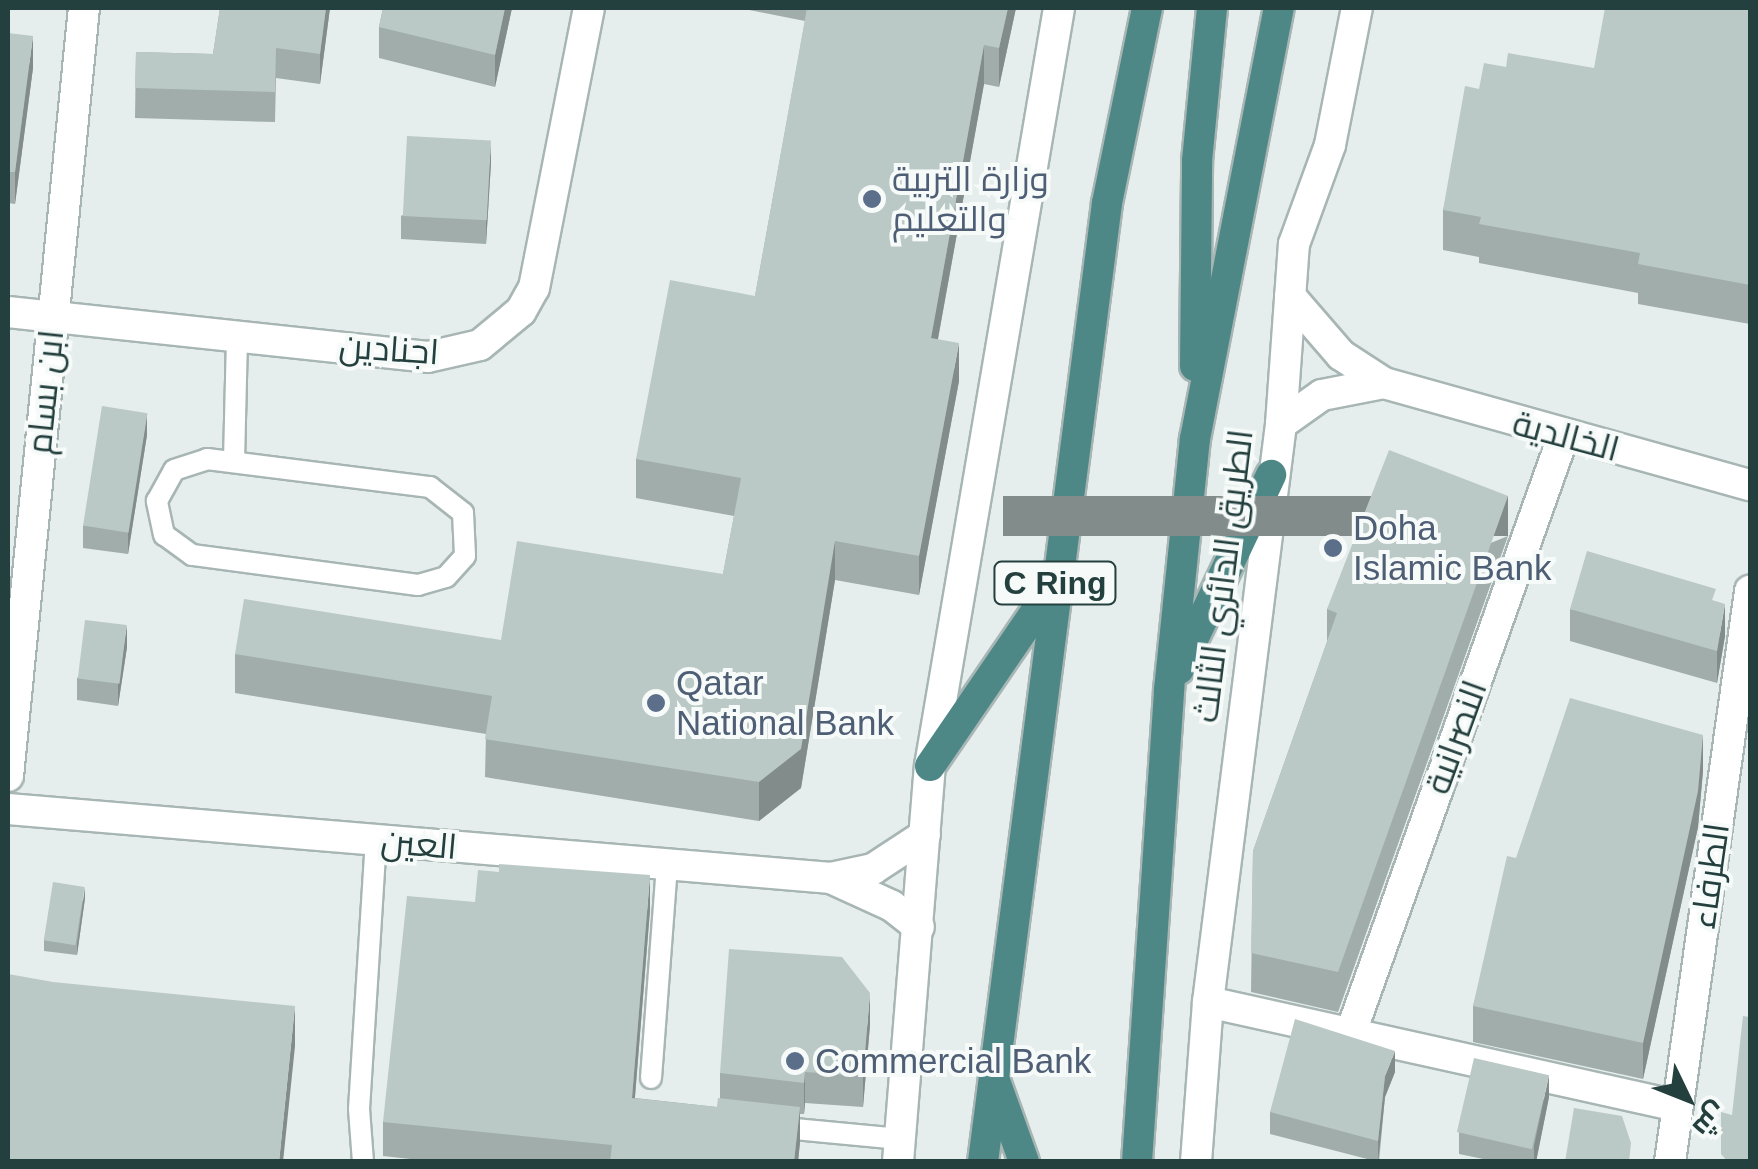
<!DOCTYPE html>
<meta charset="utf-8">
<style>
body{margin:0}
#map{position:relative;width:1758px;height:1169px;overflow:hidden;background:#e5eeec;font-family:Helvetica,Cairo,sans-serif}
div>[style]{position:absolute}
.roads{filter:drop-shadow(2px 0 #a7b6b4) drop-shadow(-2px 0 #a7b6b4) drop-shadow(0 2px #a7b6b4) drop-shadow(0 -2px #a7b6b4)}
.service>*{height:20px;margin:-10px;padding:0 10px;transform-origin:10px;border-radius:10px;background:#fff}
.minor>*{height:30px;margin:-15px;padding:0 15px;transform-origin:15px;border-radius:15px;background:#fff}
.trunk>*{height:30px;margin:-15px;padding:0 15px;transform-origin:15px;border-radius:15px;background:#4d8886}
.wall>*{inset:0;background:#a0adaa}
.shaded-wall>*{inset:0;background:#828d8b;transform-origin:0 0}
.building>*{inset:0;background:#bac9c6;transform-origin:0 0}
.dots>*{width:28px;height:28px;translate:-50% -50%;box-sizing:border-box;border:5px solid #f6faf9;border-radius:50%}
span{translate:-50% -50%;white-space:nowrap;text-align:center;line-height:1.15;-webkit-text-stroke:8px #f6faf9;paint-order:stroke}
.shield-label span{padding:2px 8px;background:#f6faf9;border:2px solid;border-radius:8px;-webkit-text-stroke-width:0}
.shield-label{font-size:32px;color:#24403e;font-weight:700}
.service-label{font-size:35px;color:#4e5e75}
.left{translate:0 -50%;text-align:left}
.street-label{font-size:35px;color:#24403e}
.frame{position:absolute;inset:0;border:10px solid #24403e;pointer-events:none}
.north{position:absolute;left:1638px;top:1049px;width:100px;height:100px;-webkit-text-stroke:8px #f6faf9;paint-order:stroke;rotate:133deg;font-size:28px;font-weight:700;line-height:40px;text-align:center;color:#24403e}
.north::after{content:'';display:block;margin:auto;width:35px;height:45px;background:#24403e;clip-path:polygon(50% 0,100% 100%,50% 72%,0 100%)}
</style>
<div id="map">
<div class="roads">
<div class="service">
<div style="left:207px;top:459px;width:225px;rotate:7.2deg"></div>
<div style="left:430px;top:487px;width:42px;rotate:38.2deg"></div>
<div style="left:463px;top:513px;width:43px;rotate:87.3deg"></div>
<div style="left:465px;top:556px;width:28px;rotate:132deg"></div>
<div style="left:446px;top:577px;width:29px;rotate:164deg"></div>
<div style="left:418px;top:585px;width:228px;rotate:-172.4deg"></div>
<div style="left:192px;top:555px;width:34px;rotate:-144deg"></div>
<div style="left:164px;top:535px;width:35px;rotate:-102deg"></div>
<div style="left:157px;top:501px;width:35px;rotate:-61deg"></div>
<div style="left:174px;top:470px;width:35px;rotate:-18deg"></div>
<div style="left:234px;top:461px;width:126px;rotate:-88.6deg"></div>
<div style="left:651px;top:1078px;width:215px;rotate:-85.7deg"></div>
<div style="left:773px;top:1127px;width:128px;rotate:5.4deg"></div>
<div style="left:363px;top:1162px;width:53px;rotate:-94.3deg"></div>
<div style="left:359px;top:1109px;width:270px;rotate:-86.4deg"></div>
</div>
<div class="minor">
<div style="left:1290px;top:296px;width:78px;rotate:49.2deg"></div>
<div style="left:1341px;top:355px;width:51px;rotate:33.1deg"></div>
<div style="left:1384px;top:383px;width:380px;rotate:15.6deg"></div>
<div style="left:8px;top:312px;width:422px;rotate:6.1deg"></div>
<div style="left:428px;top:357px;width:53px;rotate:-13deg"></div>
<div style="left:480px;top:345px;width:53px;rotate:-39.7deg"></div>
<div style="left:521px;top:311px;width:26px;rotate:-61deg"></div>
<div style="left:534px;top:288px;width:285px;rotate:-78.9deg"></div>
<div style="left:1281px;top:424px;width:50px;rotate:-35.3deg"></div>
<div style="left:1322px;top:395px;width:63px;rotate:-11deg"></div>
<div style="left:8px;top:776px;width:772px;rotate:-84.35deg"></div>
<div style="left:8px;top:809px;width:826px;rotate:4.79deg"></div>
<div style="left:831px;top:878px;width:43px;rotate:-12.1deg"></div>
<div style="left:873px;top:869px;width:62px;rotate:-33.2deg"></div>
<div style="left:831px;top:878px;width:67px;rotate:24.7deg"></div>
<div style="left:892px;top:906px;width:34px;rotate:38deg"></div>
<div style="left:1208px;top:1002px;width:480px;rotate:12.5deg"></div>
<div style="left:1349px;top:1038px;width:638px;rotate:-70.4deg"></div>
<div style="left:898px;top:1162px;width:397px;rotate:-85.4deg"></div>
<div style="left:930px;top:766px;width:769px;rotate:-80.34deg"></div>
<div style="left:1196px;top:1162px;width:160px;rotate:-85.7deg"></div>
<div style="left:1208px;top:1002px;width:583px;rotate:-82.8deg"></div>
<div style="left:1281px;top:424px;width:180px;rotate:-85.9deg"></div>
<div style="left:1294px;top:244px;width:105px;rotate:-70deg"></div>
<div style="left:1330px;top:145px;width:140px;rotate:-78.9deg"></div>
<div style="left:1670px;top:1162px;width:577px;rotate:-82.02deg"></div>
</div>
<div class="trunk">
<div style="left:1195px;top:366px;width:205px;rotate:-89.4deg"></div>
<div style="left:1197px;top:161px;width:154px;rotate:-84.4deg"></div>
<div style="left:1179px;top:669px;width:215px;rotate:-64.6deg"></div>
<div style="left:930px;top:766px;width:212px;rotate:-55.6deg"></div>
<div style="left:994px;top:1078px;width:89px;rotate:70.3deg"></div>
<div style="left:983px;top:1162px;width:967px;rotate:-82.63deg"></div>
<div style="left:1107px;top:203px;width:199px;rotate:-78.4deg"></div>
<div style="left:1137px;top:1162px;width:473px;rotate:-86.1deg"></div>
<div style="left:1169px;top:690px;width:252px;rotate:-84.1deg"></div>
<div style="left:1195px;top:439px;width:439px;rotate:-79deg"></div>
</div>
</div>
<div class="wall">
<div style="clip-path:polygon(220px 8px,330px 8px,320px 84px,276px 78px,275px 122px,135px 118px,136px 52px,213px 54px)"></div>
<div style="clip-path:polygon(383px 8px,512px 8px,495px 87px,379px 58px,379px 27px)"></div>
<div style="clip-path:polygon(739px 8px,1016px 8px,999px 87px,984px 84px,938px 339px,959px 381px,919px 595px,835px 580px,801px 788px,759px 821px,485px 777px,486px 734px,235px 693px,235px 654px,501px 640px,723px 574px,734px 516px,636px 498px,636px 459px,755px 296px,805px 21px)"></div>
<div style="clip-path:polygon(1750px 8px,1750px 324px,1638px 304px,1638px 293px,1479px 263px,1479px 257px,1443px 250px,1443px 210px,1479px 89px,1506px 67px,1594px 68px)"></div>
<div style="clip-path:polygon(8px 33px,33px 68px,15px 204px,8px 203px)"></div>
<div style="clip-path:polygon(491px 163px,486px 244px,401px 239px,401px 216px)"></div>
<div style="clip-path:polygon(147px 435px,128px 554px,83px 548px,83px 526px)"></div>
<div style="clip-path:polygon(1508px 536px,1338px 1012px,1251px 992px,1253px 851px,1327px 642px,1327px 609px)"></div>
<div style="clip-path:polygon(1570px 609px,1725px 636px,1717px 683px,1570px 641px)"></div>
<div style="clip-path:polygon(127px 647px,118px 706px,77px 700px,77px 678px)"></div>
<div style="clip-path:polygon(1703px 771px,1698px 827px,1643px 1079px,1473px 1042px,1473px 1006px,1516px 858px)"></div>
<div style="clip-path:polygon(85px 898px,77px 955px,44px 951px,44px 940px)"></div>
<div style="clip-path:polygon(475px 902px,650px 910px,635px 1098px,717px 1107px,720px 1098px,720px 1073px,870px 1025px,863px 1107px,805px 1103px,804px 1114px,800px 1114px,800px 1142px,798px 1162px,438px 1162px,383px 1156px,383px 1122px)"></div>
<div style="clip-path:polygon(1395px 1072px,1385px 1097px,1379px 1162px,1270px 1134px,1270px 1112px)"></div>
<div style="clip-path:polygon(1549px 1097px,1536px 1162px,1498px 1162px,1459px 1154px,1459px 1132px)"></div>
</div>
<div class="shaded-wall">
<div style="clip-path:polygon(326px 8px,330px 8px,320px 84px,320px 54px)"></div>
<div style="clip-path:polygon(505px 8px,512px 8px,495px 87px,495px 55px)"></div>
<div style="clip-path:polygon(1008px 8px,1016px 8px,999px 87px,999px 48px)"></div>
<div style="clip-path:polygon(33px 36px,33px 68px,15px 204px,15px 172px)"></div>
<div style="clip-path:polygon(984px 45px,984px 84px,931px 377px,931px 338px)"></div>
<div style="clip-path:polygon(491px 141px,491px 163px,486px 244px,486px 222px)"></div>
<div style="clip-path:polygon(959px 343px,959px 381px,919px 595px,919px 556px)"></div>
<div style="clip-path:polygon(147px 413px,147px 435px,128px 554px,128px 532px)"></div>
<div style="left:1508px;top:496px;width:40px;height:505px;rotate:90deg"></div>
<div style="clip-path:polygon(835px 541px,835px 580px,801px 788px,759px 821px,759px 782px)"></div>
<div style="clip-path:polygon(1725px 604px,1725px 636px,1717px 683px,1717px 651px)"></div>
<div style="clip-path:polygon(127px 625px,127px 647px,118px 706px,118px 683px)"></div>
<div style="clip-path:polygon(1703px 735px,1703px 771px,1698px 827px,1643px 1079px,1643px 1043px)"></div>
<div style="clip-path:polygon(650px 875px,650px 910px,632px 1132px,632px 1098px)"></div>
<div style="clip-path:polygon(85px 887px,85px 898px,77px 955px,77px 944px)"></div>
<div style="clip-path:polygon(870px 993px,870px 1025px,863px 1107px,863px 1076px)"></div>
<div style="clip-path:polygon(295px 1006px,295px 1046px,283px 1162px,279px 1162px)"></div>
<div style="clip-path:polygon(1395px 1051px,1395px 1072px,1385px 1097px,1378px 1162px,1378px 1141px,1385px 1076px)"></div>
<div style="clip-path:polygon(805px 1072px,805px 1103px,804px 1114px,804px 1083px)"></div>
<div style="clip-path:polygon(1549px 1075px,1549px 1097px,1536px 1162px,1534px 1162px,1534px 1146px)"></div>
<div style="clip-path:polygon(800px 1107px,800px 1142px,798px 1162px,794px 1162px)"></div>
</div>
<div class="building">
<div style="clip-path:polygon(220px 8px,326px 8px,320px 54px,276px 48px,275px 92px,135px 88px,136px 52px,213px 54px)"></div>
<div style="clip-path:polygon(383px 8px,505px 8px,495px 55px,379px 27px)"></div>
<div style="clip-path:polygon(807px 8px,1008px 8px,999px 48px,984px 45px,931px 338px,959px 343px,919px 556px,835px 541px,801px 749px,759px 782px,485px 739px,492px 696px,235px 654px,244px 599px,501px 640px,517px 541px,723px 574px,741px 478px,636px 459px,670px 280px,755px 296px)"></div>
<div style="clip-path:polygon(1605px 8px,1750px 8px,1750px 285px,1638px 264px,1640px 253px,1479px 224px,1481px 217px,1443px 210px,1465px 86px,1479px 89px,1484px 63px,1506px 67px,1508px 53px,1594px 68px)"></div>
<div style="clip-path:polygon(8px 33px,33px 36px,15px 172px,8px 172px)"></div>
<div style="left:407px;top:136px;width:84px;height:80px;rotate:3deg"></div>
<div style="left:102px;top:406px;width:46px;height:121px;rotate:9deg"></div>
<div style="clip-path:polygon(1389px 450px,1508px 496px,1338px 972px,1251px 953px,1253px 851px,1337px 613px,1327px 609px)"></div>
<div style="clip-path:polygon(1587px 551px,1716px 589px,1712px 600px,1725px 604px,1717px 651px,1570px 609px)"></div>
<div style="left:85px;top:620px;width:42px;height:59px;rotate:7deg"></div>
<div style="clip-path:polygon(1570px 698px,1703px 735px,1698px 791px,1643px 1043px,1473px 1006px,1507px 856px,1516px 858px)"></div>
<div style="clip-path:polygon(499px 864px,650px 875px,632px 1098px,717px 1107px,718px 1098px,800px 1107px,794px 1162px,610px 1162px,612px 1145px,383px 1122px,407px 896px,475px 902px,478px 870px,499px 872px)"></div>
<div style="left:53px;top:882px;width:32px;height:59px;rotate:9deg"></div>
<div style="clip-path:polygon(729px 949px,842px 957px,870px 993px,863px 1076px,805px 1072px,804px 1083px,720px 1073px)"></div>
<div style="clip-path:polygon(8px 974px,53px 982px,295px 1006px,279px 1162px,8px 1162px)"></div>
<div style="clip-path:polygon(1743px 1016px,1750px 1017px,1750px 1162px,1728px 1162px,1721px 1154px,1721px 1112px,1732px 1115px)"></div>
<div style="clip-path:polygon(1295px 1019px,1395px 1051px,1385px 1076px,1378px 1141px,1270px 1112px)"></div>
<div style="left:1474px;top:1058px;width:77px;height:76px;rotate:13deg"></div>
<div style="clip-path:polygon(1574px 1108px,1622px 1116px,1631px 1143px,1629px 1162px,1565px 1162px)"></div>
</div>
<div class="dots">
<div style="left:872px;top:199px;background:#5c6f8a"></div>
<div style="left:1333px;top:548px;background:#5c6f8a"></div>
<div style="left:656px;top:703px;background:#5c6f8a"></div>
<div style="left:795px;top:1061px;background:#5c6f8a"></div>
</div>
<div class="shield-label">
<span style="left:1055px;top:583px">C Ring</span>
</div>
<div class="service-label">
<span class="left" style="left:892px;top:199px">وزارة التربية<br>والتعليم</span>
<span class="left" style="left:1353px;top:548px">Doha<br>Islamic Bank</span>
<span class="left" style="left:676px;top:703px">Qatar<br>National Bank</span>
<span class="left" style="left:815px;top:1061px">Commercial Bank</span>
</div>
<div class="street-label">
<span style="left:389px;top:349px;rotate:4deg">اجنادين</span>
<span style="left:45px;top:392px;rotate:-84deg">ابن بسام</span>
<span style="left:1566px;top:436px;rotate:15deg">الخالدية</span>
<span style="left:1223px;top:576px;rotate:-83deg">الطريق الدائري الثالث</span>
<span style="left:1456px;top:737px;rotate:-70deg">النصرانية</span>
<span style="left:419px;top:844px;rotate:5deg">العين</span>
<span style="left:1710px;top:876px;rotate:-82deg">الطرفاء</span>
</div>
<div class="frame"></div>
<div class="north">ش</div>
</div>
